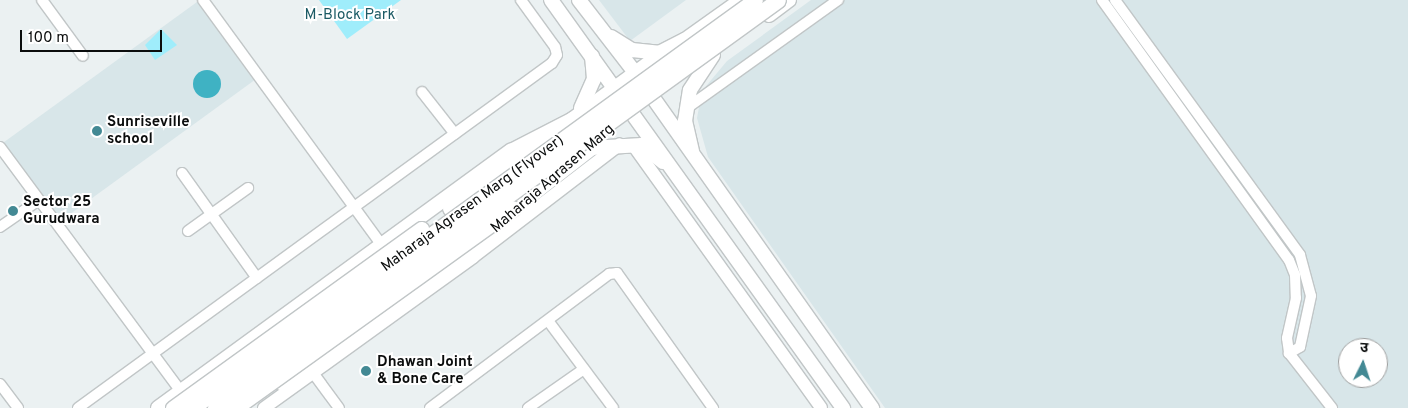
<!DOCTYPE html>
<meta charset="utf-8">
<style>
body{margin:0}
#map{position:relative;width:1408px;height:408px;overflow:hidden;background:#ebf1f2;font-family:Overpass,"Noto Sans Devanagari",sans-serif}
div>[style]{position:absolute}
.built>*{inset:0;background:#d8e6e9;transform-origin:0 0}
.green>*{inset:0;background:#9fedfb}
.water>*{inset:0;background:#3fb2c3}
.round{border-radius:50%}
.roads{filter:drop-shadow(1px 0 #c1c6c7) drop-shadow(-1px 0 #c1c6c7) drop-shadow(0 1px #c1c6c7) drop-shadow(0 -1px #c1c6c7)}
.minor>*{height:10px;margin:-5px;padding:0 5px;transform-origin:5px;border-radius:5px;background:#fff}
.tertiary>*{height:12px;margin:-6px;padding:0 6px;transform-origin:6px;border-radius:6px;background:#fff}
.secondary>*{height:14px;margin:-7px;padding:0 7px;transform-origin:7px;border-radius:7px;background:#fff}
.primary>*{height:15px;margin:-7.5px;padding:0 7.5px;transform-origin:7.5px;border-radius:7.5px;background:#fff}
.bridges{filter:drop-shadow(1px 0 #c1c6c7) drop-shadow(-1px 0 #c1c6c7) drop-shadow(0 1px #c1c6c7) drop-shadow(0 -1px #c1c6c7)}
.primary-bridge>*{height:15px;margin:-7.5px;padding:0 7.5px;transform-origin:7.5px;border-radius:7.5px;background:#fff}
.dots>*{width:14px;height:14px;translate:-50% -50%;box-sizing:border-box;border:2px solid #fff;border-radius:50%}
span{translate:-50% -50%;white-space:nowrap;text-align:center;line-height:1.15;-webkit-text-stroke:4px #fff;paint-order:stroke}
.park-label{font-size:15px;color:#1c5b65}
.poi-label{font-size:15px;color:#0b0d0d;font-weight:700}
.left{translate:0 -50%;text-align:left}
.street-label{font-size:15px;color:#0b0d0d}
.north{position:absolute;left:1338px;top:338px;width:50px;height:50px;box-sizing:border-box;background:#fff;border:1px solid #9d9e9e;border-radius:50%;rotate:4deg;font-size:14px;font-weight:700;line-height:20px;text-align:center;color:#0b0d0d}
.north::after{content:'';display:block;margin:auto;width:18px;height:22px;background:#438994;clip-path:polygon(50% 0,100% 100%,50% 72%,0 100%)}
.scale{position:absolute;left:20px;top:30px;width:142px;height:22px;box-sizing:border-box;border:2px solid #0b0d0d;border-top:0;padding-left:6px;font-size:15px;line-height:18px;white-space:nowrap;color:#0b0d0d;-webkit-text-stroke:4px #fff;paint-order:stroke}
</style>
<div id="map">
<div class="built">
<div style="clip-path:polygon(599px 0,686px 0,630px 41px)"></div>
<div style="clip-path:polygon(evenodd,811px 0,1408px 0,1408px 408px,885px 408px,708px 157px,697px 118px,702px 91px,727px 61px,811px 0,1348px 348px,1378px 348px,1378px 378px,1348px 378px,1348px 348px)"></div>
<div style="left:197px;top:2px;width:97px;height:240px;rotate:54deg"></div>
</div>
<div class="green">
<div style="clip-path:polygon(319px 0,401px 0,347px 39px)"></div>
<div style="clip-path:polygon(161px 29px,177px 45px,155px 60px,145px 45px)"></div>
</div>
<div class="water">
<div class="round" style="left:193px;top:70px;width:28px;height:28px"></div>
</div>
<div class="roads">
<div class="minor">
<div style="left:42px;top:0;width:69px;rotate:53.8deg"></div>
<div style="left:203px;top:0;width:302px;rotate:53.9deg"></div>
<div style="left:1102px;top:0;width:320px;rotate:54.3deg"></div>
<div style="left:1289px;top:260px;width:16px;rotate:68deg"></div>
<div style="left:1295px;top:275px;width:23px;rotate:88deg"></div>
<div style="left:1296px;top:298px;width:41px;rotate:102.7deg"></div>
<div style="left:1287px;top:338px;width:15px;rotate:82deg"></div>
<div style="left:1289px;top:353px;width:70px;rotate:52deg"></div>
<div style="left:1115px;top:0;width:315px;rotate:54deg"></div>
<div style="left:1300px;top:255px;width:42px;rotate:75deg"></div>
<div style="left:1311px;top:296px;width:52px;rotate:102.2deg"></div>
<div style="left:1300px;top:347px;width:13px;rotate:151deg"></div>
<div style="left:422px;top:92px;width:53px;rotate:51.8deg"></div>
<div style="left:687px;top:108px;width:186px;rotate:-35.6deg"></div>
<div style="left:0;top:147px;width:302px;rotate:53.5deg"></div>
<div style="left:182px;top:173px;width:129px;rotate:54.5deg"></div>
<div style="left:0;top:227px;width:47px;rotate:-34.7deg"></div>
<div style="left:188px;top:231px;width:74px;rotate:-35.6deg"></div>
<div style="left:549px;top:322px;width:107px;rotate:53.3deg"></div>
<div style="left:308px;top:366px;width:52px;rotate:53.6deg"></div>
<div style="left:0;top:384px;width:30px;rotate:53deg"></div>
<div style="left:78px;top:408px;width:586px;rotate:-36.05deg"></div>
<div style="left:552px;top:63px;width:9px;rotate:-58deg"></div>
<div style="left:557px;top:55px;width:8px;rotate:-104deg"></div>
<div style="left:555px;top:47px;width:58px;rotate:-125.9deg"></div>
<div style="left:430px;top:408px;width:224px;rotate:-36.8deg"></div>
<div style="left:609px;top:274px;width:8px;rotate:-7deg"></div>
<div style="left:617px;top:273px;width:166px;rotate:54.6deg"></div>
<div style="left:528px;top:408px;width:68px;rotate:-34.9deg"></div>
</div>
<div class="tertiary">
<div style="left:633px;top:145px;width:323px;rotate:54.4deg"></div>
<div style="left:264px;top:408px;width:258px;rotate:-35.8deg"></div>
<div style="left:473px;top:257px;width:185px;rotate:-37.5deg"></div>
</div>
<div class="secondary">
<div style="left:551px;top:0;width:502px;rotate:54.41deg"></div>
<div style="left:579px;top:0;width:95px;rotate:52.3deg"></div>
<div style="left:637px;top:75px;width:408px;rotate:54.8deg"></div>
<div style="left:769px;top:15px;width:25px;rotate:-37deg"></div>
<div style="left:611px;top:37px;width:25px;rotate:32deg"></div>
<div style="left:632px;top:50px;width:27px;rotate:6deg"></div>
<div style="left:659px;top:53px;width:29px;rotate:-27deg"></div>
<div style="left:685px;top:40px;width:69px;rotate:-35.5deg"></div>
<div style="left:581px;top:108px;width:32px;rotate:-66deg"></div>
<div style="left:594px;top:79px;width:23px;rotate:-95deg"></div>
<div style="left:590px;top:148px;width:52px;rotate:-3.3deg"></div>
<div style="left:642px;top:145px;width:27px;rotate:39deg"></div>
<div style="left:692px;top:151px;width:31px;rotate:-103deg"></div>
<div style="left:685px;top:121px;width:31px;rotate:-81deg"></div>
<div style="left:690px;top:90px;width:42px;rotate:-56.7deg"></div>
<div style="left:281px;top:383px;width:304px;rotate:-35.9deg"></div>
<div style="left:158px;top:408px;width:437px;rotate:-36.1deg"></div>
<div style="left:511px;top:151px;width:70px;rotate:-27.3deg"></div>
<div style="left:573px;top:119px;width:118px;rotate:-36.4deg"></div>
</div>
<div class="primary">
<div style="left:450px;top:208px;width:152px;rotate:-35.9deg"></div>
<div style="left:513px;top:208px;width:98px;rotate:-37.9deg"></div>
</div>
</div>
<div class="bridges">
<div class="primary-bridge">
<div style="left:173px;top:408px;width:306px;rotate:-35.8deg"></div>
<div style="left:192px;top:408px;width:695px;rotate:-35.93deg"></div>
<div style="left:215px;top:408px;width:695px;rotate:-35.93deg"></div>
<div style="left:235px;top:408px;width:342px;rotate:-35.7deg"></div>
</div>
</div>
<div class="dots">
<div style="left:97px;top:131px;background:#438994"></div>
<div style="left:13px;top:211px;background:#438994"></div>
<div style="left:366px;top:371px;background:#438994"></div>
</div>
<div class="park-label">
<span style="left:350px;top:16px">M-Block Park</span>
</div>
<div class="poi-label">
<span class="left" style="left:107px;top:131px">Sunriseville<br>school</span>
<span class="left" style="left:23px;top:211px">Sector 25<br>Gurudwara</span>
<span class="left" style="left:377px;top:371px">Dhawan Joint<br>&amp; Bone Care</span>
</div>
<div class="street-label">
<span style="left:553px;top:179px;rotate:-41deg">Maharaja Agrasen Marg</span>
<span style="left:473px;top:204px;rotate:-36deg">Maharaja Agrasen Marg (Flyover)</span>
</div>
<div class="north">उ</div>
<div class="scale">100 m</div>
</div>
